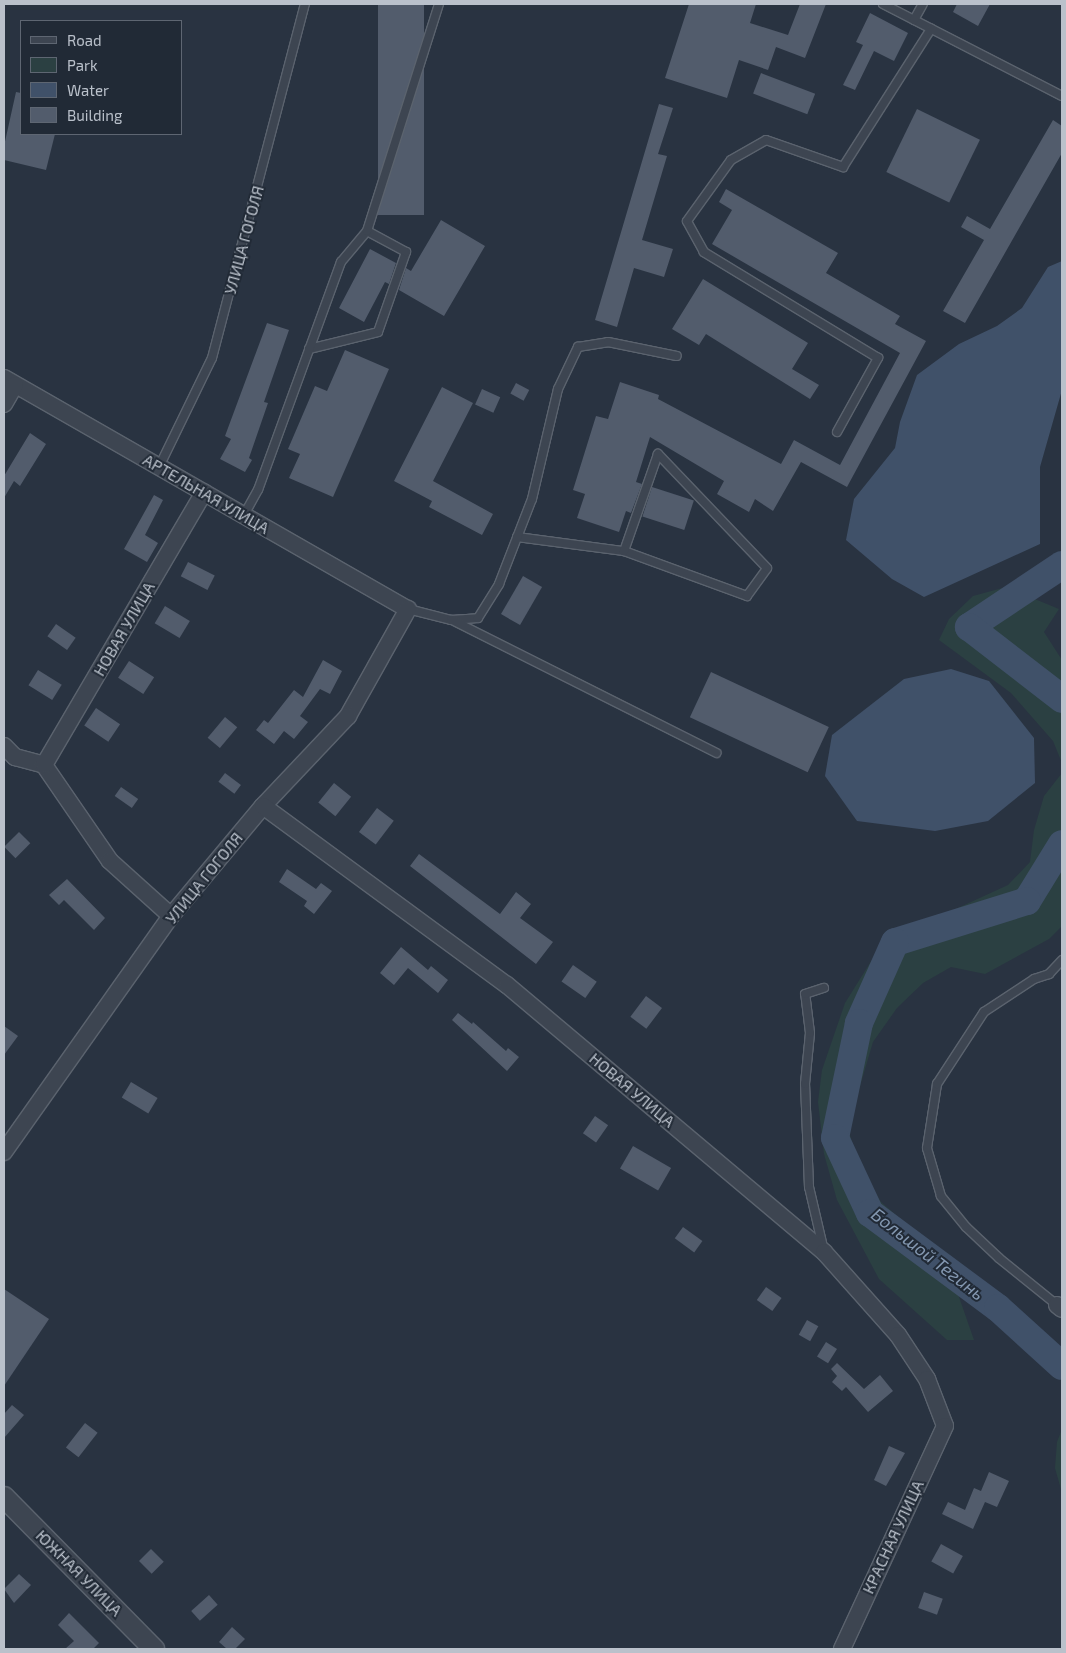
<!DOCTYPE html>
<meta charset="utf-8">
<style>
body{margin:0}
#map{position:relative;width:1066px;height:1653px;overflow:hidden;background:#293341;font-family:"Exo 2",sans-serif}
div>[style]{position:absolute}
.green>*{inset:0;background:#2b4042}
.water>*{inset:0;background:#405169}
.river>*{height:28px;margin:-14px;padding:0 14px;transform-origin:14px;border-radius:14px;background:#405169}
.building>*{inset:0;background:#525c6c;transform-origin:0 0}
.roads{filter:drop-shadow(1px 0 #5b636e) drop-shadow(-1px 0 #5b636e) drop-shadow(0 1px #5b636e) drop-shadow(0 -1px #5b636e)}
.service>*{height:8px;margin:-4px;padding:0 4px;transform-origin:4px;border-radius:4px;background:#3d4551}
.minor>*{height:16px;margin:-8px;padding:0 8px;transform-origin:8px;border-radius:8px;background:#3d4551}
.tertiary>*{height:20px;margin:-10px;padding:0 10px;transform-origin:10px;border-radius:10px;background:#3d4551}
span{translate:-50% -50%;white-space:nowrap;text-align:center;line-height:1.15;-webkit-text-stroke:4px #212a36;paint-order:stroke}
.street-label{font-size:16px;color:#bac1cb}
.water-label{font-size:18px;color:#8397b0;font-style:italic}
.frame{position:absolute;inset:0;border:5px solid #bac1cb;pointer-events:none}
.legend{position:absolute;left:20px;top:20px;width:162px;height:115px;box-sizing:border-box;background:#212a36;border:1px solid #5e6672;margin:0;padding:6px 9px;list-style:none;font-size:15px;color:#bac1cb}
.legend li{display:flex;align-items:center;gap:10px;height:25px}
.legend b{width:25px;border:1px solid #5e6672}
</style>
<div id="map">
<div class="green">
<div style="clip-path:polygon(1006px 587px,1059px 609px,1044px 632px,1062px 660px,1062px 763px,1053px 741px,1011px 693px,939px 640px,949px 619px,973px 596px)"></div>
<div style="clip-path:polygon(1062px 773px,1062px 926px,1049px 939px,985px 974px,951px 967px,923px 983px,897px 1008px,873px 1042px,848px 1127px,857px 1162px,881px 1202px,962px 1272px,959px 1297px,974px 1340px,947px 1340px,879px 1279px,837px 1200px,824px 1154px,818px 1102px,822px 1070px,845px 1003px,883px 942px,906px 925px,936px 918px,1008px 885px,1030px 862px,1034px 830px,1044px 796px)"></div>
<div style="clip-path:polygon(1062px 1429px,1062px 1493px,1055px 1468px,1057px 1442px)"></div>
</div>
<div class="water">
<div style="clip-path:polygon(1062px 261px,1062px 390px,1040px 467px,1040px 544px,924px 597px,892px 579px,846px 540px,854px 499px,895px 448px,900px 422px,917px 375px,959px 344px,997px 326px,1022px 308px,1048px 267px)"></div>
<div style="clip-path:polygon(951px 669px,989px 681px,1034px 738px,1035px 783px,988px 821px,935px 831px,857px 821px,825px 776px,832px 735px,904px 679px)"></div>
</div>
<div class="river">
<div style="left:1062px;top:565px;width:112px;rotate:146.3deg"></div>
<div style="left:969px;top:627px;width:118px;rotate:37.7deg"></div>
<div style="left:1062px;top:844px;width:67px;rotate:121.6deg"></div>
<div style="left:1027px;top:901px;width:138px;rotate:162.7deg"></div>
<div style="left:895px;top:942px;width:89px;rotate:114deg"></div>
<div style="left:859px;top:1023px;width:117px;rotate:101.8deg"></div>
<div style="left:835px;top:1138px;width:83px;rotate:65deg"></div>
<div style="left:870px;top:1213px;width:159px;rotate:36.6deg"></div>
<div style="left:998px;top:1308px;width:86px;rotate:42.2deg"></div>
</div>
<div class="building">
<div style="left:378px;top:4px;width:46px;height:211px"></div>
<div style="clip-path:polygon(689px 4px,756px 4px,750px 23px,788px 35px,800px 4px,826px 4px,805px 58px,776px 47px,768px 70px,739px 60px,727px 98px,665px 78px)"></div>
<div style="clip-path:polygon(957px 4px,990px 4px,978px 26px,953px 12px)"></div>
<div style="clip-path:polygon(870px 13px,908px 33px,894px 61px,874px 51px,855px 90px,843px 85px,863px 45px,856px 42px)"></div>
<div style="left:761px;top:73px;width:58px;height:22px;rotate:21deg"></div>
<div style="clip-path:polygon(16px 92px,21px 93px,21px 134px,55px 134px,46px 170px,4px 160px,4px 146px)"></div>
<div style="clip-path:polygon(659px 104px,673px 108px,658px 154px,667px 156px,642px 240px,673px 249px,664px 277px,634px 268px,617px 327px,595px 320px)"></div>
<div style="left:917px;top:109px;width:70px;height:70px;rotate:26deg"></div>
<div style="clip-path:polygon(1053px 120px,1062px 126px,1062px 153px,965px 323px,943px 311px,984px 240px,961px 227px,967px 216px,990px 229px)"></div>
<div style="clip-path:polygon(726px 189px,838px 253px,826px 273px,900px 316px,895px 324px,926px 341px,847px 487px,801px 462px,773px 511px,755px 499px,749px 512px,717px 494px,724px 481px,650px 437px,636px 482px,642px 484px,631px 513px,626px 511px,619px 532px,577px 518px,585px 494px,573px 490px,596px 416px,608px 419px,620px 382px,659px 395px,658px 399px,781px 464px,794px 440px,840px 465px,900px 353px,712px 244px,732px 210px,719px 202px)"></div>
<div style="clip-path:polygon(441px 220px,485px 246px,444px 316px,399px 290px,406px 268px,411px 271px)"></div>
<div style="clip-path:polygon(370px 249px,396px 263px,389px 284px,385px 282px,364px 322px,339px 308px)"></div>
<div style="clip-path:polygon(703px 279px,808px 343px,792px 369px,819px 385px,810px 399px,706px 334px,699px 345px,672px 329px)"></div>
<div style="clip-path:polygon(267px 323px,289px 330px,264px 402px,268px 403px,249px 458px,252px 460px,245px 472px,220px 459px,231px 439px,225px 436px)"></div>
<div style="clip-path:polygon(345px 350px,389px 369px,333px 497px,289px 478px,300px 454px,288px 449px,315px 386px,327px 391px)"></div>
<div style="left:516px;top:383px;width:15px;height:12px;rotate:28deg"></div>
<div style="clip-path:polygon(442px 387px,473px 403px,433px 481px,493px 514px,482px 535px,429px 507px,432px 501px,394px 481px)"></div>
<div style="left:482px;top:389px;width:20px;height:17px;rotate:24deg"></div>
<div style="clip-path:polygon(30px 433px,46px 444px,20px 486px,14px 481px,4px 498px,4px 476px)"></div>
<div style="left:652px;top:487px;width:44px;height:31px;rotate:18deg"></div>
<div style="clip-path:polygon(154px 495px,163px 500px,145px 535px,158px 543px,147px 562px,124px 549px)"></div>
<div style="left:188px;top:562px;width:30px;height:16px;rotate:27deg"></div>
<div style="left:523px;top:576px;width:22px;height:44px;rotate:30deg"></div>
<div style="left:165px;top:606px;width:29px;height:20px;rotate:31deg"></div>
<div style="left:56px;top:624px;width:24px;height:15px;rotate:35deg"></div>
<div style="clip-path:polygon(323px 660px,342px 671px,330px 694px,320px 689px,300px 716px,308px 722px,294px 739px,284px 731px,274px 744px,256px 730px,264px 720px,268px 723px,294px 690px,303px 697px)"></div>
<div style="left:129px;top:661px;width:30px;height:20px;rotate:33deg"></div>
<div style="left:38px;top:670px;width:28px;height:18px;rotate:32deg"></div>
<div style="left:711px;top:672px;width:130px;height:50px;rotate:25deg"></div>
<div style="left:96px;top:708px;width:29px;height:21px;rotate:34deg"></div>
<div style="left:225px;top:717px;width:16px;height:27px;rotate:40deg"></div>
<div style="left:225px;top:773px;width:20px;height:11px;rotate:37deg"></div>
<div style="left:334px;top:783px;width:22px;height:25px;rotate:39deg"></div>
<div style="left:121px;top:787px;width:21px;height:11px;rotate:35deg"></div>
<div style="left:377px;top:808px;width:21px;height:30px;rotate:37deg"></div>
<div style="left:19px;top:832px;width:16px;height:21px;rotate:45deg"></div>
<div style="clip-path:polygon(419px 854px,500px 914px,516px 892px,531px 904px,520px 918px,553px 942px,536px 964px,410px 866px)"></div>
<div style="clip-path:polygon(287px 869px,316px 889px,321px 883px,332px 891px,314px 914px,304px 906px,307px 901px,279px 882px)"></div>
<div style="clip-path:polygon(67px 879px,105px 918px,94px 930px,64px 900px,59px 905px,49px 895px)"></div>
<div style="clip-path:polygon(401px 947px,428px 970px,431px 966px,448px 980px,438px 993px,408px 968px,394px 985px,380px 973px)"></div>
<div style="left:573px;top:965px;width:29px;height:20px;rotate:35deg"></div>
<div style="left:646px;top:996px;width:20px;height:26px;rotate:37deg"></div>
<div style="clip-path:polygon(458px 1013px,472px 1024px,473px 1022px,506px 1051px,508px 1048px,519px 1057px,507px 1071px,452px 1020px)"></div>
<div style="clip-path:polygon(4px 1026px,18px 1036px,4px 1055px)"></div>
<div style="left:131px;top:1082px;width:31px;height:18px;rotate:31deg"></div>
<div style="left:595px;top:1116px;width:16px;height:21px;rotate:35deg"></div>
<div style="left:633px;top:1146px;width:44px;height:26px;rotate:30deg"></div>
<div style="left:683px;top:1227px;width:24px;height:14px;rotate:36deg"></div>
<div style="left:766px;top:1287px;width:19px;height:16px;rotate:35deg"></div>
<div style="clip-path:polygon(4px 1289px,49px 1319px,4px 1386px)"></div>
<div style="left:807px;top:1320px;width:13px;height:17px;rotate:29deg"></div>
<div style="left:826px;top:1342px;width:13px;height:17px;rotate:32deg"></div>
<div style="clip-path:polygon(837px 1363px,864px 1389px,880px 1375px,893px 1391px,868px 1412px,846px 1387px,842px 1391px,832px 1382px,837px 1376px,831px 1369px)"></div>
<div style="clip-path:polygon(12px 1405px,24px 1415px,4px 1438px,4px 1414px)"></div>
<div style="left:85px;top:1423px;width:16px;height:31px;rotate:38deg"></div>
<div style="clip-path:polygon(889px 1446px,905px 1453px,886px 1486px,874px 1480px)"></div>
<div style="clip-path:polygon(989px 1472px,1009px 1481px,997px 1507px,985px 1502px,973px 1529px,942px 1514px,948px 1502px,965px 1510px,974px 1488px,981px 1491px)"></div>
<div style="left:941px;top:1544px;width:25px;height:20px;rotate:29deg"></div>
<div style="left:151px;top:1549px;width:18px;height:17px;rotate:45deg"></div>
<div style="clip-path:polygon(19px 1574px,31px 1585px,14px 1603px,4px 1589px)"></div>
<div style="left:924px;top:1592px;width:20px;height:17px;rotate:20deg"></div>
<div style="left:209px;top:1595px;width:13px;height:24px;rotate:48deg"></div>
<div style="clip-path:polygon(69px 1613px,99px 1643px,93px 1649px,65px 1649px,74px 1641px,58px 1625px)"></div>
<div style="clip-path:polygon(232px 1627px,245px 1639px,235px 1649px,227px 1649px,219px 1642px)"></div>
</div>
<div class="roads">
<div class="service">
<div style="left:883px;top:4px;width:201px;rotate:27.2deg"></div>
<div style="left:914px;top:20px;width:18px;rotate:-61deg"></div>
<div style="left:309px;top:349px;width:71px;rotate:-13.8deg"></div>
<div style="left:378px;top:332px;width:85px;rotate:-70.7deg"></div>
<div style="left:406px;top:252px;width:44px;rotate:-151.7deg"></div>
<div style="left:837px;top:432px;width:85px;rotate:-61deg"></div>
<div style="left:878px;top:358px;width:204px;rotate:-148.7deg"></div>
<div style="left:704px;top:252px;width:35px;rotate:-119deg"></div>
<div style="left:687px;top:221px;width:75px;rotate:-54.2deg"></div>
<div style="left:731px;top:160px;width:40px;rotate:-29.7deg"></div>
<div style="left:766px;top:140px;width:82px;rotate:19.3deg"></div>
<div style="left:843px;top:167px;width:164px;rotate:-57.5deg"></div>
<div style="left:159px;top:467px;width:121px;rotate:-64.1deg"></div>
<div style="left:212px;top:358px;width:366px;rotate:-75.3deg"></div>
<div style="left:244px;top:515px;width:29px;rotate:-61deg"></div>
<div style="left:258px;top:490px;width:243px;rotate:-70deg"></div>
<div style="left:341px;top:262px;width:40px;rotate:-50deg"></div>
<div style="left:367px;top:231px;width:238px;rotate:-72.4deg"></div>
<div style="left:517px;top:537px;width:108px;rotate:7.5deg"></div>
<div style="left:624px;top:551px;width:131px;rotate:20.1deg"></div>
<div style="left:747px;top:596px;width:34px;rotate:-54deg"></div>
<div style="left:767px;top:568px;width:158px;rotate:-133.7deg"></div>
<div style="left:658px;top:454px;width:103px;rotate:109.3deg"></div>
<div style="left:408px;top:609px;width:44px;rotate:14.3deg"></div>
<div style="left:451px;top:620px;width:27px;rotate:-4deg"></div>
<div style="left:478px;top:618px;width:40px;rotate:-58deg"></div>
<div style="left:499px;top:584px;width:91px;rotate:-68.8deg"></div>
<div style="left:532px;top:499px;width:113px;rotate:-76.7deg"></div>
<div style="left:558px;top:389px;width:47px;rotate:-64.5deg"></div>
<div style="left:578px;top:347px;width:30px;rotate:-9deg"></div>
<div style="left:608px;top:342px;width:70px;rotate:11.5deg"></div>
<div style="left:452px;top:620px;width:296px;rotate:26.7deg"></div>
<div style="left:823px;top:1247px;width:62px;rotate:-103.1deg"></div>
<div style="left:809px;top:1187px;width:103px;rotate:-92.2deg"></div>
<div style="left:805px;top:1084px;width:51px;rotate:-84.4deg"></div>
<div style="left:810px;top:1033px;width:39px;rotate:-97deg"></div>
<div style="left:805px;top:994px;width:20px;rotate:-18deg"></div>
<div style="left:1057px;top:1305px;width:75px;rotate:-141deg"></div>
<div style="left:999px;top:1258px;width:45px;rotate:-136.8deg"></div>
<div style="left:966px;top:1227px;width:40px;rotate:-129deg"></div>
<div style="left:941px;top:1196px;width:50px;rotate:-106.3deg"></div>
<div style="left:927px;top:1148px;width:65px;rotate:-81.1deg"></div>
<div style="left:937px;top:1084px;width:86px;rotate:-56.9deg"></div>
<div style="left:984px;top:1012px;width:60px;rotate:-33.4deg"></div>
<div style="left:1034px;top:979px;width:16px;rotate:-18deg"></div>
<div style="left:1049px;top:974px;width:19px;rotate:-47deg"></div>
</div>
<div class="minor">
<div style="left:4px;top:378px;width:465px;rotate:29.8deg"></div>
<div style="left:408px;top:609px;width:123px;rotate:119.3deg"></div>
<div style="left:348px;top:716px;width:124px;rotate:133.4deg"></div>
<div style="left:263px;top:806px;width:143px;rotate:129.9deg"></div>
<div style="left:171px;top:916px;width:289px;rotate:125.3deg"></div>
<div style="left:4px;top:404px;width:22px;rotate:-60deg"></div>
<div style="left:4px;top:746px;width:16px;rotate:45deg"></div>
<div style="left:15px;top:757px;width:30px;rotate:15deg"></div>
<div style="left:44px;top:765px;width:116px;rotate:55.5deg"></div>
<div style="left:110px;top:861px;width:82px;rotate:42deg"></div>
<div style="left:44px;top:765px;width:316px;rotate:-59.6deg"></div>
<div style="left:263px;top:806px;width:303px;rotate:36.3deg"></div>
<div style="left:507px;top:985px;width:414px;rotate:40.1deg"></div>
<div style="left:824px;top:1252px;width:111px;rotate:48.3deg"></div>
<div style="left:898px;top:1335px;width:53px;rotate:56.6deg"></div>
<div style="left:927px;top:1379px;width:50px;rotate:69deg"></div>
<div style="left:945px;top:1426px;width:246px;rotate:114.8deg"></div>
<div style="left:1057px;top:1305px;width:6px;rotate:39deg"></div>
</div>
<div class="tertiary">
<div style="left:4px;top:1497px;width:214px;rotate:45.4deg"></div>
</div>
</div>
<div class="street-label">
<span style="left:244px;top:240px;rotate:-75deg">УЛИЦА ГОГОЛЯ</span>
<span style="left:206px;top:494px;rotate:30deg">АРТЕЛЬНАЯ УЛИЦА</span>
<span style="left:124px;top:629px;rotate:-60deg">НОВАЯ УЛИЦА</span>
<span style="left:204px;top:878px;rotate:-51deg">УЛИЦА ГОГОЛЯ</span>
<span style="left:632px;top:1090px;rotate:40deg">НОВАЯ УЛИЦА</span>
<span style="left:893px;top:1537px;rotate:-65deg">КРАСНАЯ УЛИЦА</span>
<span style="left:79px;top:1573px;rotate:45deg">ЮЖНАЯ УЛИЦА</span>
</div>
<div class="water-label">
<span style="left:928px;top:1254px;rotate:38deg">Большой Тегинь</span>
</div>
<div class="frame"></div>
<ul class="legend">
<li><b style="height:6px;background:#3d4551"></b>Road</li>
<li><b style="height:14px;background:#2b4042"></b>Park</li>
<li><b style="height:14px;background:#405169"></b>Water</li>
<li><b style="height:14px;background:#525c6c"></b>Building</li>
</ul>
</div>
